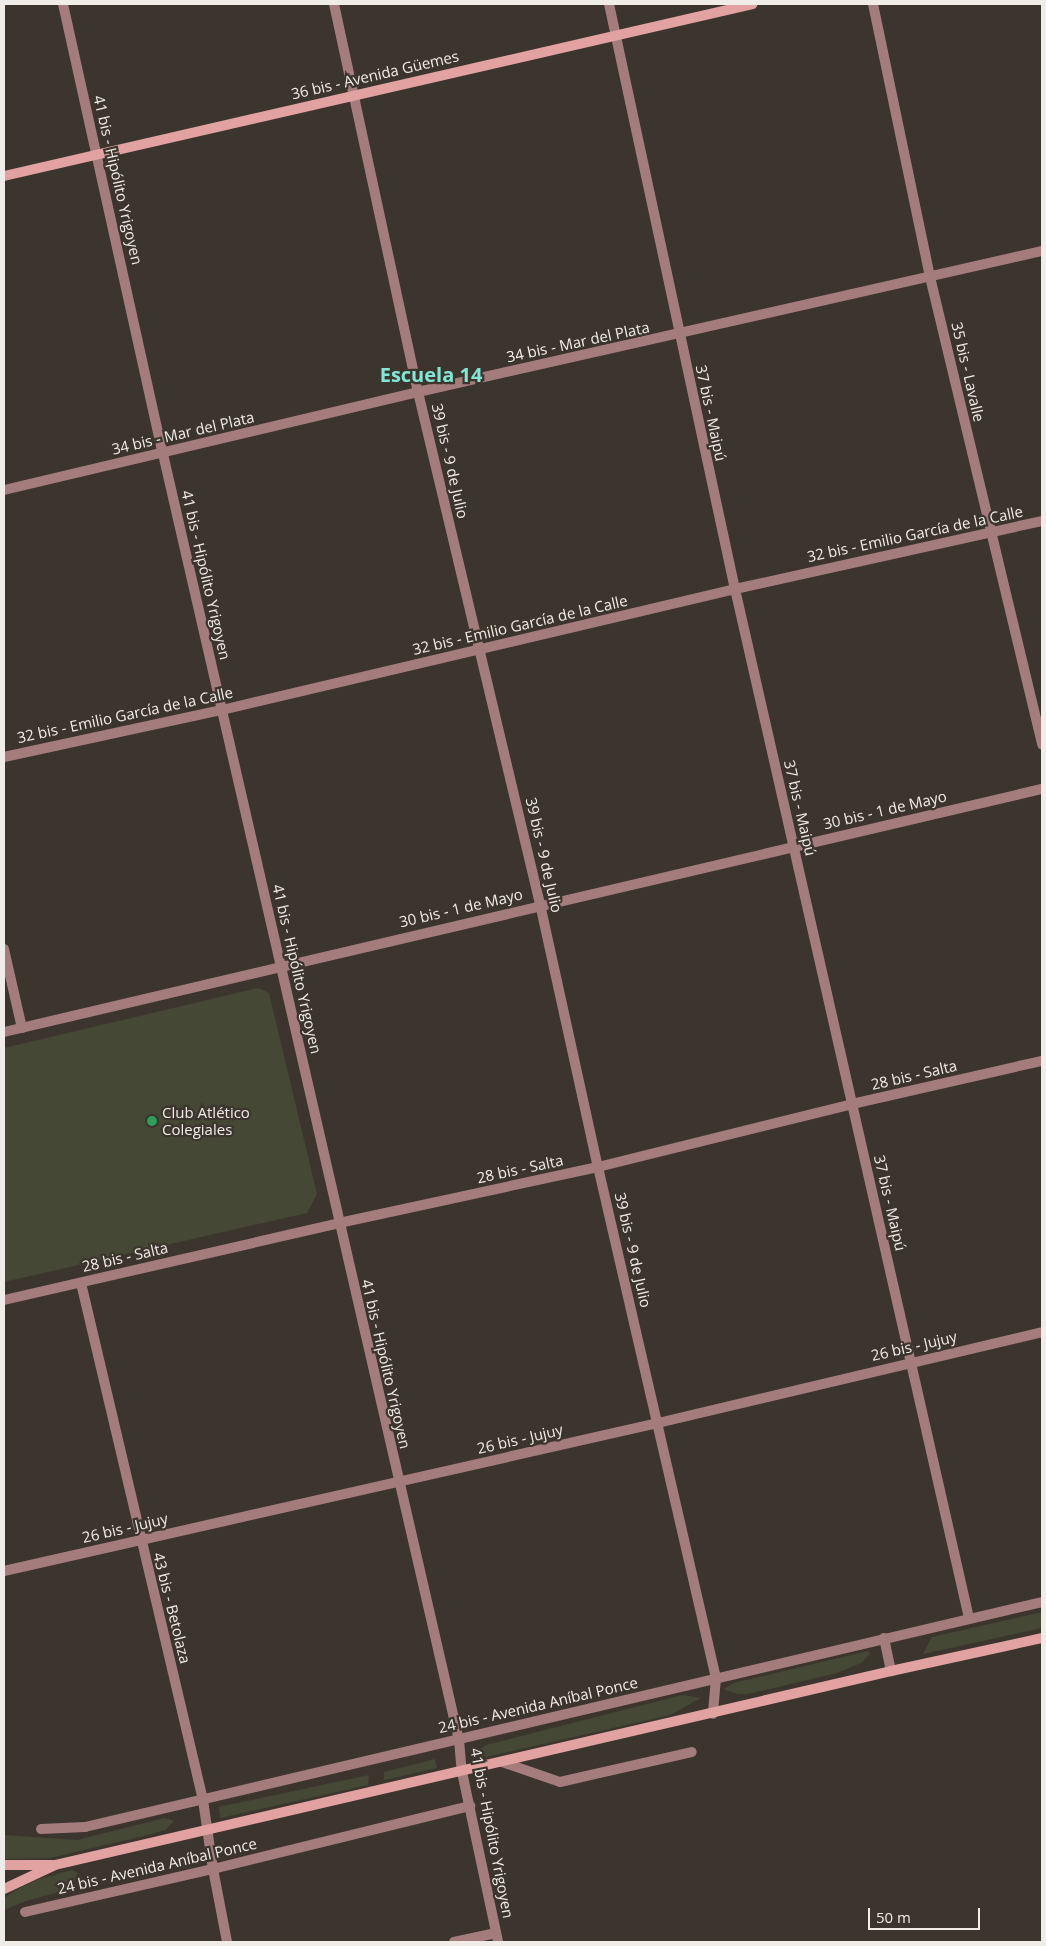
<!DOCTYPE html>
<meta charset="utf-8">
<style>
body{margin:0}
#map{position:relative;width:1046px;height:1946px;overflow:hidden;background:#3c352d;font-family:"Open Sans",sans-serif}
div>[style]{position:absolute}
.green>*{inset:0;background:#444835}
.minor>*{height:10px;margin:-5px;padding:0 5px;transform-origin:5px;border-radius:5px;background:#a37c7b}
.secondary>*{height:10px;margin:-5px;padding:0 5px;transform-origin:5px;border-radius:5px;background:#e1a2a1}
.dots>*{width:14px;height:14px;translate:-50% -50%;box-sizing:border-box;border:2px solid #3c352d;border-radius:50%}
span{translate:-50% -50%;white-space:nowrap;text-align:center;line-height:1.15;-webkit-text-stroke:4.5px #3c352d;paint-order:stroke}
.street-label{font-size:15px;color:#f0ece7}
.poi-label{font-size:15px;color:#f0ece7}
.left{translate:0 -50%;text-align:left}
.district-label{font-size:20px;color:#80e7d6;font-weight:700}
.frame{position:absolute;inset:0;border:5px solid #f0ece7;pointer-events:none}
.scale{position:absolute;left:868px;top:1908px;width:112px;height:22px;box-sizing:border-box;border:2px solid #f0ece7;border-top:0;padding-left:6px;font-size:15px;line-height:18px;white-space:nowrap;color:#f0ece7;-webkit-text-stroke:4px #3c352d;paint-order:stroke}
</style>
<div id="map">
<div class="green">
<div style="clip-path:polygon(258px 988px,269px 993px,317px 1194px,307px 1213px,4px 1282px,4px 1048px)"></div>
<div style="clip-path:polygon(1042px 1612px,1042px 1628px,923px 1654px,932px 1637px)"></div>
<div style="clip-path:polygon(868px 1651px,870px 1654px,861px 1663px,837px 1673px,748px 1694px,738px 1694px,723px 1689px,734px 1683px)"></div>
<div style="clip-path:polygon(682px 1695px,701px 1698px,670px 1715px,486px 1757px,473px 1754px,486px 1745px)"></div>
<div style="clip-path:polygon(435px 1759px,437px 1768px,384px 1780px,384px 1772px)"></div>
<div style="clip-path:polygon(369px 1775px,368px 1785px,220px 1818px,219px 1807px)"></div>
<div style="clip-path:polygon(165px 1818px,174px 1821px,165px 1830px,152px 1834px,50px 1858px,4px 1859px,4px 1835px,77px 1840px)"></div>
<div style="clip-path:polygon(72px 1870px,78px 1873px,73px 1884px,63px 1891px,26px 1901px,4px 1910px,4px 1898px,18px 1889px,39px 1879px)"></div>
</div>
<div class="minor">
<div style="left:63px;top:4px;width:461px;rotate:77.5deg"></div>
<div style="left:163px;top:454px;width:1320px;rotate:77.04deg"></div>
<div style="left:459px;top:1740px;width:32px;rotate:85deg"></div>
<div style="left:462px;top:1772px;width:174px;rotate:78deg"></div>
<div style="left:334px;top:4px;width:397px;rotate:77.8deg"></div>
<div style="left:418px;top:392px;width:526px;rotate:76.6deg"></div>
<div style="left:540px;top:904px;width:269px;rotate:77.6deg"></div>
<div style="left:598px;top:1167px;width:524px;rotate:77deg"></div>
<div style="left:716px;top:1678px;width:36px;rotate:95deg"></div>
<div style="left:609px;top:4px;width:598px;rotate:77.85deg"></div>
<div style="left:735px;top:589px;width:1055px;rotate:77.19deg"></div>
<div style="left:873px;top:4px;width:279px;rotate:78.2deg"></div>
<div style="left:930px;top:277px;width:481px;rotate:76.5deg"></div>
<div style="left:4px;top:490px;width:425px;rotate:-13.3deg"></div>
<div style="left:418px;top:392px;width:640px;rotate:-12.73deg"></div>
<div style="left:4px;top:757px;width:223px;rotate:-12.2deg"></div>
<div style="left:222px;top:710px;width:527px;rotate:-13.27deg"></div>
<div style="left:735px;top:589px;width:314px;rotate:-12.5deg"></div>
<div style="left:4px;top:949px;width:81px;rotate:77.2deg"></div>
<div style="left:4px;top:1032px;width:1066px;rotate:-13.18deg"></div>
<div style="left:81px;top:1283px;width:531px;rotate:76.72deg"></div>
<div style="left:203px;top:1800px;width:70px;rotate:81.8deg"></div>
<div style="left:213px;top:1869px;width:74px;rotate:79.1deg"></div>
<div style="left:4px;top:1300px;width:344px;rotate:-12.9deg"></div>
<div style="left:339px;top:1223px;width:265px;rotate:-12.2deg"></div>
<div style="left:598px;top:1167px;width:262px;rotate:-13.9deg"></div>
<div style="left:852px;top:1104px;width:195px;rotate:-12.8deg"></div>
<div style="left:4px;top:1571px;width:671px;rotate:-12.75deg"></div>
<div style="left:658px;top:1423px;width:395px;rotate:-13.3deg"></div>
<div style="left:884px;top:1638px;width:34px;rotate:78deg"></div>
<div style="left:502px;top:1762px;width:61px;rotate:19deg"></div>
<div style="left:560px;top:1782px;width:135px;rotate:-12.8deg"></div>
<div style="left:41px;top:1829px;width:44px;rotate:-2.6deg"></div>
<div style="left:85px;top:1827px;width:983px;rotate:-13.23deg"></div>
<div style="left:25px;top:1912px;width:193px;rotate:-12.9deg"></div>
<div style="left:213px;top:1869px;width:265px;rotate:-13.8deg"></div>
<div style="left:454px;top:1942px;width:43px;rotate:-12.1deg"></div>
</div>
<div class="secondary">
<div style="left:4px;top:176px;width:768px;rotate:-12.93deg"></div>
<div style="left:4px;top:1865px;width:48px"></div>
<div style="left:4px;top:1889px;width:56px;rotate:-25.2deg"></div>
<div style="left:55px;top:1865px;width:858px;rotate:-13.06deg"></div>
<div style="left:891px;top:1671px;width:155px;rotate:-12.3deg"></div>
</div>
<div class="dots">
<div style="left:152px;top:1121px;background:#2e9e5b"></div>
</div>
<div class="street-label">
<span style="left:375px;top:75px;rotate:-13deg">36 bis - Avenida Güemes</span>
<span style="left:118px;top:180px;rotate:77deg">41 bis - Hipólito Yrigoyen</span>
<span style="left:578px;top:342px;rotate:-12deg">34 bis - Mar del Plata</span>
<span style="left:968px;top:372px;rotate:77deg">35 bis - Lavalle</span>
<span style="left:711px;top:413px;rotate:78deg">37 bis - Maipú</span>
<span style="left:183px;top:433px;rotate:-13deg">34 bis - Mar del Plata</span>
<span style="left:450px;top:461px;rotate:77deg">39 bis - 9 de Julio</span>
<span style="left:915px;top:534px;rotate:-12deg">32 bis - Emilio García de la Calle</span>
<span style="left:206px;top:575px;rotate:77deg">41 bis - Hipólito Yrigoyen</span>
<span style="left:520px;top:625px;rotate:-13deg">32 bis - Emilio García de la Calle</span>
<span style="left:125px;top:715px;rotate:-12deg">32 bis - Emilio García de la Calle</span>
<span style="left:800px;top:808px;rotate:77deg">37 bis - Maipú</span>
<span style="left:885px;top:810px;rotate:-13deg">30 bis - 1 de Mayo</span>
<span style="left:544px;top:855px;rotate:77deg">39 bis - 9 de Julio</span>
<span style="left:461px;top:908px;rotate:-13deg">30 bis - 1 de Mayo</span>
<span style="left:297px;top:969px;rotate:77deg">41 bis - Hipólito Yrigoyen</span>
<span style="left:914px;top:1075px;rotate:-13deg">28 bis - Salta</span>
<span style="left:520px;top:1169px;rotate:-12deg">28 bis - Salta</span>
<span style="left:890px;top:1203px;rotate:77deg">37 bis - Maipú</span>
<span style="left:633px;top:1250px;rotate:77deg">39 bis - 9 de Julio</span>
<span style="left:125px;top:1257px;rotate:-13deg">28 bis - Salta</span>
<span style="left:914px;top:1346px;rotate:-13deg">26 bis - Jujuy</span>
<span style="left:386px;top:1364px;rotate:77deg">41 bis - Hipólito Yrigoyen</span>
<span style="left:520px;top:1439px;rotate:-13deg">26 bis - Jujuy</span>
<span style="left:125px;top:1528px;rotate:-13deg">26 bis - Jujuy</span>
<span style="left:172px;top:1608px;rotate:76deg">43 bis - Betolaza</span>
<span style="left:538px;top:1705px;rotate:-13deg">24 bis - Avenida Aníbal Ponce</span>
<span style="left:492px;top:1833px;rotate:79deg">41 bis - Hipólito Yrigoyen</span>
<span style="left:157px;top:1866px;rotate:-13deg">24 bis - Avenida Aníbal Ponce</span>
</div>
<div class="poi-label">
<span class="left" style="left:162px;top:1121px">Club Atlético<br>Colegiales</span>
</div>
<div class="district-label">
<span style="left:431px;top:374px">Escuela 14</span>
</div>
<div class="frame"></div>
<div class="scale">50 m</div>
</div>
